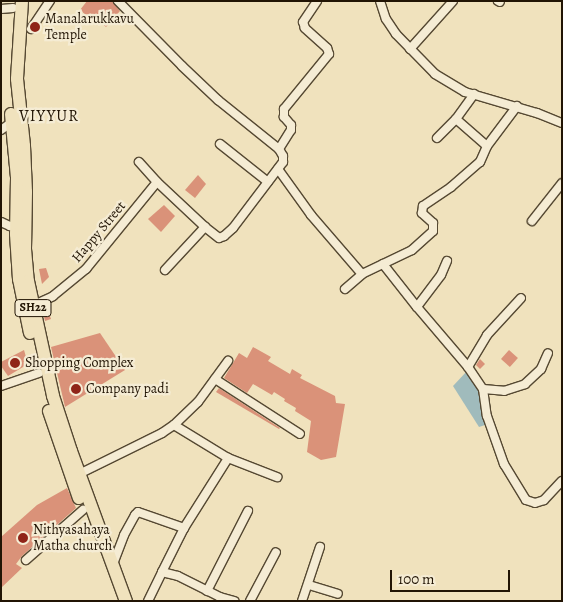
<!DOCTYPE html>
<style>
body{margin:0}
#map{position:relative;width:563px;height:602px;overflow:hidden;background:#f0e2bd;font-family:Alegreya,serif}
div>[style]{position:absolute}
.water>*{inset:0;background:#a0bbbc}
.building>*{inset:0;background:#da9279;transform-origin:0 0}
.roads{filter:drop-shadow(1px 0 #554832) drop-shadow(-1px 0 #554832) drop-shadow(0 1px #554832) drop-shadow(0 -1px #554832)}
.street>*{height:8px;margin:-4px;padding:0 4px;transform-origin:4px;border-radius:4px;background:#f5ecd4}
.primary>*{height:12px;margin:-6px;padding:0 6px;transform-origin:6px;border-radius:6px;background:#f0e2bd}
.dots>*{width:14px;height:14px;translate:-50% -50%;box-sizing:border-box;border:2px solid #f5ecd4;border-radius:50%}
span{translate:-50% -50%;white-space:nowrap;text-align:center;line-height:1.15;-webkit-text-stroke:4.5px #f5ecd4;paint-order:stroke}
.shield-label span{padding:1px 4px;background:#f5ecd4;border:1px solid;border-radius:4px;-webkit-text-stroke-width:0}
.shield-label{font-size:12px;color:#211404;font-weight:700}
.poi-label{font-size:14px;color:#211404}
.left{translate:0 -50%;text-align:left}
.street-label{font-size:14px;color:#211404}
.quarter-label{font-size:16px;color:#211404;letter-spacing:1px}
.frame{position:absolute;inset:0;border:2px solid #211404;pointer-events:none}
.scale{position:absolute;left:390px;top:570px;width:120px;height:22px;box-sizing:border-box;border:2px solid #211404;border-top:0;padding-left:6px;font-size:15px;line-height:18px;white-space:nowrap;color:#211404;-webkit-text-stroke:4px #f5ecd4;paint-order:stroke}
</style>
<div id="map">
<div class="water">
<div style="clip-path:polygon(468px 370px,480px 390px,488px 424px,479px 427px,453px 386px)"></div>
</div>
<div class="building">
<div style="clip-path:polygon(87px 1px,112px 1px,120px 11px,106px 27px,97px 19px,94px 22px,80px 10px)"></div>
<div style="clip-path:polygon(198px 175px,206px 184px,195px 198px,185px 190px)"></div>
<div style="clip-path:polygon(164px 205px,175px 216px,161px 232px,148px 219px)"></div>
<div style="clip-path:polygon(46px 268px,49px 277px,42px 284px,39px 269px)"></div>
<div style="clip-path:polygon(46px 306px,51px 319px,45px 321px,42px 307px)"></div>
<div style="clip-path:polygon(100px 333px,125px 370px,65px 407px,51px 347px)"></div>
<div style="clip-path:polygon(253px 347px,271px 357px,268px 361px,290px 374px,292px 369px,302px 375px,300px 378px,335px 396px,336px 403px,345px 404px,336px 457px,321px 460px,307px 452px,311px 421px,295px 411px,296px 408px,284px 401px,285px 399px,274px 392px,272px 395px,253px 384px,247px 393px,224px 378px,239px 353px,247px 358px)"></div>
<div style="clip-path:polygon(24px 350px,28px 364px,8px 376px,1px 366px,1px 362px)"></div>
<div style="left:509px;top:350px;width:12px;height:12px;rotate:42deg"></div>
<div style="clip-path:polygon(480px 359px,485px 364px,480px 369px,476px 365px)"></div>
<div style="clip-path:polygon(219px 388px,280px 428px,279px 429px,216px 392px)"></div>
<div style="clip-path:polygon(67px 488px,76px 508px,22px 556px,16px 564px,22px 568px,1px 588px,1px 537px,37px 505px)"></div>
</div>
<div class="roads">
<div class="street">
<div style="left:118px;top:1px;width:91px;rotate:45.4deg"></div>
<div style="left:182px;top:66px;width:50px;rotate:43.4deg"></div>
<div style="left:218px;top:100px;width:78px;rotate:38.8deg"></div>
<div style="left:279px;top:149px;width:8px;rotate:60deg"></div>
<div style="left:283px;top:156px;width:6px;rotate:90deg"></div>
<div style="left:283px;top:162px;width:83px;rotate:127.1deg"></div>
<div style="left:233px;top:228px;width:12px;rotate:138deg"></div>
<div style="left:224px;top:236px;width:5px;rotate:158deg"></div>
<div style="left:219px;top:238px;width:18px;rotate:-142deg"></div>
<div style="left:205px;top:227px;width:66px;rotate:-136.8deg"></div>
<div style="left:380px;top:1px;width:19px;rotate:72deg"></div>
<div style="left:386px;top:19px;width:18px;rotate:56deg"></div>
<div style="left:396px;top:34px;width:56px;rotate:45.7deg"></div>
<div style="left:435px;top:74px;width:35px;rotate:31deg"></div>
<div style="left:465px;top:92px;width:75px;rotate:16.3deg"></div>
<div style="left:537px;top:113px;width:27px;rotate:22deg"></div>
<div style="left:498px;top:1px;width:2px;rotate:27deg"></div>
<div style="left:1px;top:9px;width:12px;rotate:-5deg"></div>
<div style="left:31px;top:29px;width:34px;rotate:-56deg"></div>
<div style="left:410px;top:49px;width:64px;rotate:-48.1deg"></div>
<div style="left:456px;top:119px;width:41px;rotate:41.1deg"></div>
<div style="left:1px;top:130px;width:14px;rotate:-36deg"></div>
<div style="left:437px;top:138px;width:27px;rotate:-45deg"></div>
<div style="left:456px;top:119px;width:31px;rotate:-54deg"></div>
<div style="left:220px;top:144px;width:61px;rotate:38.4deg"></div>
<div style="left:279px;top:149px;width:22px;rotate:-58deg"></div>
<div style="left:291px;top:130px;width:5px;rotate:-90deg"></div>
<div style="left:291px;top:125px;width:11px;rotate:-131deg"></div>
<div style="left:284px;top:117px;width:8px;rotate:-90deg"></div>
<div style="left:284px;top:109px;width:71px;rotate:-50.7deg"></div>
<div style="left:329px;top:54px;width:6px;rotate:-108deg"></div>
<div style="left:327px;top:48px;width:30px;rotate:-138deg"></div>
<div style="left:305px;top:28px;width:6px;rotate:-108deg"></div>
<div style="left:303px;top:22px;width:25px;rotate:-56deg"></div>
<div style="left:278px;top:169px;width:57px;rotate:54.3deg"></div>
<div style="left:311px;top:215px;width:78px;rotate:49.2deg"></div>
<div style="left:532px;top:221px;width:48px;rotate:-51.7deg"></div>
<div style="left:1px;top:222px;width:10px;rotate:24deg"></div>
<div style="left:10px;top:226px;width:6px;rotate:-9deg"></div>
<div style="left:447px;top:261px;width:15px;rotate:113deg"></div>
<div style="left:441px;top:275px;width:40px;rotate:127deg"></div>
<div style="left:417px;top:307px;width:79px;rotate:49.6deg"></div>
<div style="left:468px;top:367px;width:27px;rotate:56deg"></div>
<div style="left:483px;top:389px;width:27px;rotate:82deg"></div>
<div style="left:487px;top:416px;width:51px;rotate:70.5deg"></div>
<div style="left:504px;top:464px;width:42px;rotate:58.6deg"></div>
<div style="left:526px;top:500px;width:9px;rotate:18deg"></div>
<div style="left:535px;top:503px;width:9px;rotate:-18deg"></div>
<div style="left:544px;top:500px;width:26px;rotate:-47deg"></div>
<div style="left:383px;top:264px;width:55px;rotate:51.7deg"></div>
<div style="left:165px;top:270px;width:59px;rotate:-47.1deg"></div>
<div style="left:345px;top:289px;width:23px;rotate:-41deg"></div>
<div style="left:362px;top:274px;width:55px;rotate:-25.6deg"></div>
<div style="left:412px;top:250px;width:28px;rotate:-42deg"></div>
<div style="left:433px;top:231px;width:8px;rotate:-90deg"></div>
<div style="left:433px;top:223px;width:15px;rotate:-138deg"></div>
<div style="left:422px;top:213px;width:7px;rotate:-82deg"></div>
<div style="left:423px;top:206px;width:34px;rotate:-34deg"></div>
<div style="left:451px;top:187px;width:38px;rotate:-41deg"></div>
<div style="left:480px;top:162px;width:17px;rotate:-66deg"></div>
<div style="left:487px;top:146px;width:50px;rotate:-53.1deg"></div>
<div style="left:32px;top:306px;width:23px;rotate:-25deg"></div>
<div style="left:53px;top:296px;width:43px;rotate:-39.3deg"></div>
<div style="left:86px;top:269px;width:112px;rotate:-50.8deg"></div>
<div style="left:157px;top:182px;width:27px;rotate:-132deg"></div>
<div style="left:468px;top:367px;width:37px;rotate:-59deg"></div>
<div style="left:487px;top:335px;width:50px;rotate:-47.4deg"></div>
<div style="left:215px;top:379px;width:101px;rotate:32.9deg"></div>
<div style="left:1px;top:386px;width:40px;rotate:-18.9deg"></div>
<div style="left:483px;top:389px;width:21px;rotate:5deg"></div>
<div style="left:504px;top:391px;width:22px;rotate:-18deg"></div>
<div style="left:525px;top:384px;width:22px;rotate:-43deg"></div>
<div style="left:541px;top:369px;width:17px;rotate:-66deg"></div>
<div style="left:174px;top:425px;width:63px;rotate:31.4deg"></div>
<div style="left:228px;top:458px;width:53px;rotate:21.2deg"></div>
<div style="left:79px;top:474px;width:93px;rotate:-26.3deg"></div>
<div style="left:162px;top:433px;width:14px;rotate:-34deg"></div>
<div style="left:174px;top:425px;width:33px;rotate:-44deg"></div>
<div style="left:198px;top:402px;width:51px;rotate:-53.8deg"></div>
<div style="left:26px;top:560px;width:76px;rotate:-41.3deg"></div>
<div style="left:113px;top:564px;width:31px;rotate:-69deg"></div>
<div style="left:124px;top:535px;width:23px;rotate:-61deg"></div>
<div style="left:135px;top:515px;width:4px;rotate:-45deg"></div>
<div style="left:138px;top:512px;width:49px;rotate:19.2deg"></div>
<div style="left:184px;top:528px;width:83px;rotate:-57.8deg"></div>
<div style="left:162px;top:572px;width:49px;rotate:-63.4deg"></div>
<div style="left:309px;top:585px;width:30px;rotate:17deg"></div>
<div style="left:207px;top:591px;width:90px;rotate:-62.9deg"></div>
<div style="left:148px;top:601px;width:32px;rotate:-64deg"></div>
<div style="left:162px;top:572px;width:16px;rotate:14deg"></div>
<div style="left:178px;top:576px;width:47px;rotate:26.6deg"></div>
<div style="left:220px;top:597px;width:15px;rotate:16deg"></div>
<div style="left:250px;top:601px;width:55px;rotate:-62deg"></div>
<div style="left:302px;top:601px;width:57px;rotate:-71.6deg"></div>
</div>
<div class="primary">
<div style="left:22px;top:1px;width:78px;rotate:93.7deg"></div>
<div style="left:17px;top:79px;width:67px;rotate:84deg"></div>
<div style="left:24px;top:146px;width:46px;rotate:87.5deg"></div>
<div style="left:26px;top:192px;width:57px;rotate:91deg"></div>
<div style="left:25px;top:249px;width:32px;rotate:85deg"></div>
<div style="left:28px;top:281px;width:118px;rotate:77.7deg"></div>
<div style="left:53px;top:396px;width:58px;rotate:71.9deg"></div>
<div style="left:71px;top:451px;width:160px;rotate:69.9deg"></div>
<div style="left:11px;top:114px;width:64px;rotate:84.6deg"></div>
<div style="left:17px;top:178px;width:56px;rotate:91deg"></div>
<div style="left:16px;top:234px;width:45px;rotate:86.2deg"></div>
<div style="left:19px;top:279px;width:55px;rotate:78.5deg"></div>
<div style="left:49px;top:411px;width:92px;rotate:71deg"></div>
</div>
</div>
<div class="dots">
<div style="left:35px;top:27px;background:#8f2418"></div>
<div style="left:15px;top:363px;background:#8f2418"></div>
<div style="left:76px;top:389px;background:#8f2418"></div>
<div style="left:23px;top:538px;background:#8f2418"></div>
</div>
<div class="shield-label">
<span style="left:33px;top:308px">SH22</span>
</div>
<div class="poi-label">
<span class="left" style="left:45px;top:27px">Manalarukkavu<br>Temple</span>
<span class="left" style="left:25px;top:363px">Shopping Complex</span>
<span class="left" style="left:86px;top:389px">Company padi</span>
<span class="left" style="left:33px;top:538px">Nithyasahaya<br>Matha church</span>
</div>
<div class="street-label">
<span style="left:99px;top:232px;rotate:-50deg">Happy Street</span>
</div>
<div class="quarter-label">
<span style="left:49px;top:116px">VIYYUR</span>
</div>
<div class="frame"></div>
<div class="scale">100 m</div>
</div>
